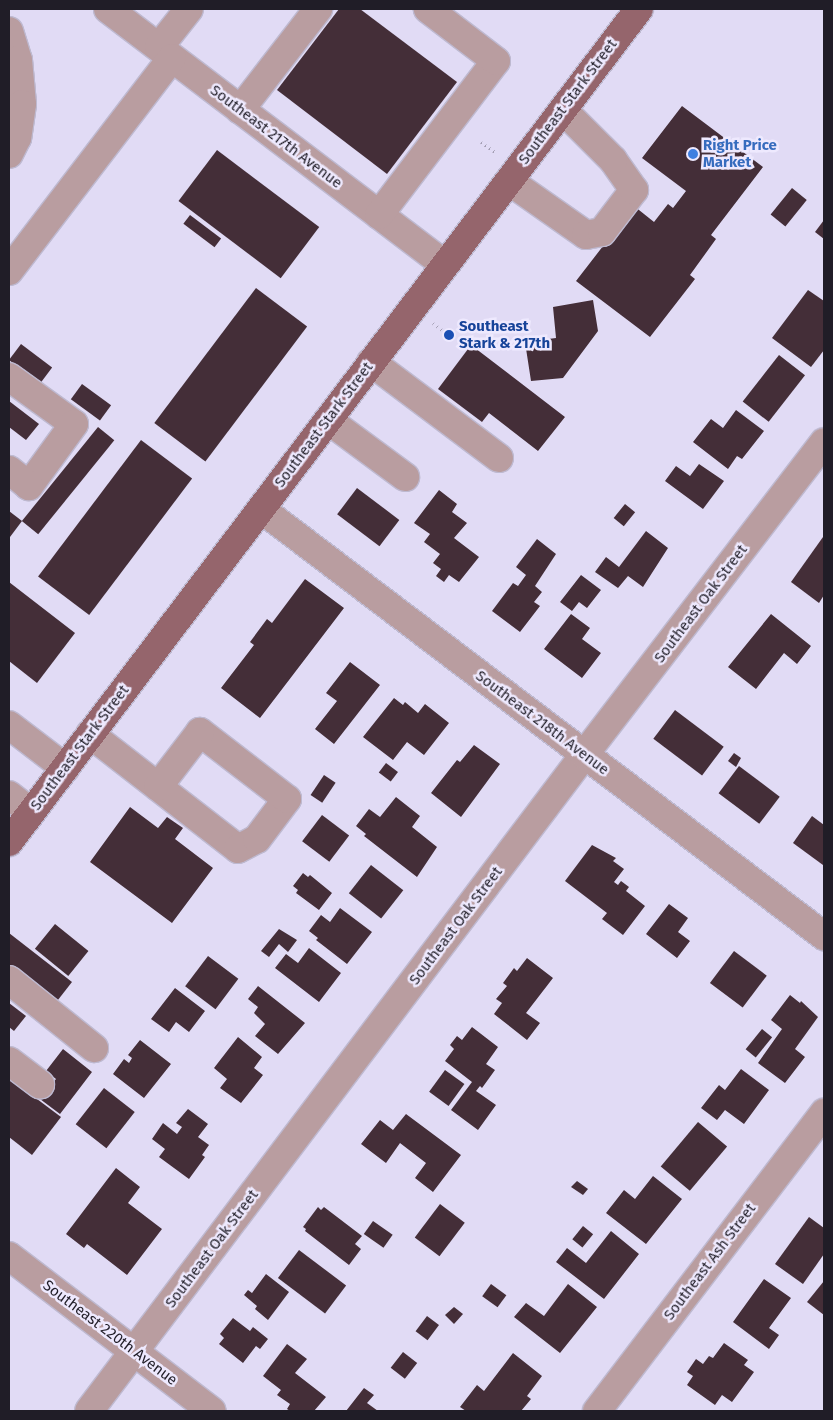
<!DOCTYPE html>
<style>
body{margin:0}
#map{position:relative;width:833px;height:1420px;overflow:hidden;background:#e1dbf5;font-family:"Fira Sans",sans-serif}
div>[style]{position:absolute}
.building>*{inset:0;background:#442e38;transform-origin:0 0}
.path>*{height:3px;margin-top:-1.5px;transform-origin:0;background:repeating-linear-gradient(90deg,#a39eb3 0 1px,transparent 0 5px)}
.roads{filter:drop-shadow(1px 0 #beb9d0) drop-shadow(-1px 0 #beb9d0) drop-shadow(0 1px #beb9d0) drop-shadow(0 -1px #beb9d0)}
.minor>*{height:28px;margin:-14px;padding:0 14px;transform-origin:14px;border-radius:14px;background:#b99da0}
.major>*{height:28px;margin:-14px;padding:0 14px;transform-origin:14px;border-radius:14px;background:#95656c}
.dots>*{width:14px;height:14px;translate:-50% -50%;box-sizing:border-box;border:2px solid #eee9fe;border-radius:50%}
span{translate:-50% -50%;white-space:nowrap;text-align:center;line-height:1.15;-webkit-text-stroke:5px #eee9fe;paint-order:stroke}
.street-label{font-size:15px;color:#201d27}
.shop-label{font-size:15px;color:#366cbe;font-weight:700}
.left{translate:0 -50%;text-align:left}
.transit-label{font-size:15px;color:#164399;font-weight:700}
.frame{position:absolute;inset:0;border:10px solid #201d27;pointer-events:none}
</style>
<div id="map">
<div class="building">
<div style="clip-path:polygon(339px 9px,360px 9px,457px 82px,387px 174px,277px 90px)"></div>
<div style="clip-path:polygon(682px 106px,763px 167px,711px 235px,716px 239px,690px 275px,695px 279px,650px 337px,576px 281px,634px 206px,654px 222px,668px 204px,673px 208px,686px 191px,642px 158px)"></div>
<div style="left:217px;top:150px;width:128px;height:64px;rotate:37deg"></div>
<div style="left:792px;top:188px;width:19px;height:34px;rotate:39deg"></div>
<div style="left:190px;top:215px;width:39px;height:11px;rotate:37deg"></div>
<div style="clip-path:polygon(824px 220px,824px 239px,815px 232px)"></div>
<div style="left:256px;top:288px;width:64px;height:169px;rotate:37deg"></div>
<div style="clip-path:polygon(808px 290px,824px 301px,824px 350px,811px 367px,772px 338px)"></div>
<div style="clip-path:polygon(593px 300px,598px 331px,563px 378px,531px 381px,525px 342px,556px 338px,553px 307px)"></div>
<div style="left:21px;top:344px;width:39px;height:20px;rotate:37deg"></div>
<div style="clip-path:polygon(471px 345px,565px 417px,538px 451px,489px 413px,482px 422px,438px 389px)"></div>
<div style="left:779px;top:355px;width:33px;height:59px;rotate:38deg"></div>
<div style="left:82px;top:384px;width:36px;height:19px;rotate:36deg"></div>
<div style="clip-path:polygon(9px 401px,39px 424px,26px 440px,9px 427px)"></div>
<div style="clip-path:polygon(736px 410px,764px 431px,742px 459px,737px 456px,728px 469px,693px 442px,711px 419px,723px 428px)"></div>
<div style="left:98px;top:427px;width:21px;height:121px;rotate:39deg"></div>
<div style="left:141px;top:440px;width:64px;height:171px;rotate:37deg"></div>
<div style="clip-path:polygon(699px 464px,724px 481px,703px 509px,665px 481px,676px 466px,690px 476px)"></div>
<div style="left:357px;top:488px;width:53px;height:33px;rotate:37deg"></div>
<div style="clip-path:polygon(439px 490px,457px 504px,452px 512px,467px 523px,454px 538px,479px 557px,459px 582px,449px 575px,444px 582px,436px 576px,441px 569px,433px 563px,440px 554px,424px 542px,430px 534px,414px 523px)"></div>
<div style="left:625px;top:504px;width:13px;height:18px;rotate:39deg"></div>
<div style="clip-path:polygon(9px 511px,22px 521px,10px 537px,9px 536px)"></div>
<div style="clip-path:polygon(646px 531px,668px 548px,643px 587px,628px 576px,618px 588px,595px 572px,606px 557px,619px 567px)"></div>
<div style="clip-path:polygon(823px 537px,824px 595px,819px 603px,791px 582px)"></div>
<div style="clip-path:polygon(537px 539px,556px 554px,535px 586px,542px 592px,534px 602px,540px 606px,520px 632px,492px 611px,513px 583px,518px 586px,526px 575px,516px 567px)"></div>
<div style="clip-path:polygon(581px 575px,601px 590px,587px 608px,579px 602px,572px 611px,560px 602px)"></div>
<div style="clip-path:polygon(305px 579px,344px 608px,260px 718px,221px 688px,254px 645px,250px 642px,267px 619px,272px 623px)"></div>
<div style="clip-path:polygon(9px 582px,75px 633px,37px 683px,9px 661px)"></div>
<div style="clip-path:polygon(571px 614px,590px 628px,582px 639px,601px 653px,582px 678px,544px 649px)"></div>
<div style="clip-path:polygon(771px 614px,811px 646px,797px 664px,784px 653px,756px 689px,728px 667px)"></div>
<div style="clip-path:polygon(350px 662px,380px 685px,334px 744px,315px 729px,337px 701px,326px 693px)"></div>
<div style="clip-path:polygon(394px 698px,403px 705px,405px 702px,418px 713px,425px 704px,449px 723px,424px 755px,407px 742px,393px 760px,363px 737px)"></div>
<div style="left:675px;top:710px;width:61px;height:36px;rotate:37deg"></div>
<div style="clip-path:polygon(474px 745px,500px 764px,461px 817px,431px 793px,457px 760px,460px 762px)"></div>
<div style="clip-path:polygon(734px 753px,741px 758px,736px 767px,728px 761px)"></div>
<div style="left:386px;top:763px;width:15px;height:12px;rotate:37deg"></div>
<div style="left:739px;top:766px;width:51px;height:34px;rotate:37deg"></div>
<div style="left:324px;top:775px;width:14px;height:24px;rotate:34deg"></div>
<div style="clip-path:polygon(396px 797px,420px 816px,412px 827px,437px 847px,417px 877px,364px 836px,366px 834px,356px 826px,369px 809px,380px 817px)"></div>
<div style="clip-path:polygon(130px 807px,158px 828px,167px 817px,183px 828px,175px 839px,213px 868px,172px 923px,90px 862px)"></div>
<div style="left:322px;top:815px;width:34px;height:33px;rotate:37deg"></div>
<div style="clip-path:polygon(812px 816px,824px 825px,823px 865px,793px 843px)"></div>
<div style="clip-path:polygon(592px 845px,616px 858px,613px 861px,624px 869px,614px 882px,618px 885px,621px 881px,629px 887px,626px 891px,645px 906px,623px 935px,602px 919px,607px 913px,565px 881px)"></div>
<div style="left:371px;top:865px;width:41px;height:36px;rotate:38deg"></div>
<div style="clip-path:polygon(303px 873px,308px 877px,310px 875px,332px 893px,319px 910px,296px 893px,298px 890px,293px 886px)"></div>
<div style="clip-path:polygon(669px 904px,688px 918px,678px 932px,690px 941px,677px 958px,646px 934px)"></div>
<div style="clip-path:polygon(340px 908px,372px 932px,347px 964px,316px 940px,318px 938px,309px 931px,321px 915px,330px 922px)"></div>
<div style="left:55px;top:924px;width:43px;height:32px;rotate:39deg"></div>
<div style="clip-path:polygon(279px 929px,297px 940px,288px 952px,279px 944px,269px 957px,261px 951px)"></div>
<div style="clip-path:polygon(9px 933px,72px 982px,54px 1005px,9px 970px)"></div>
<div style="clip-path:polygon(309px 948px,341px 973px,319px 1002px,275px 968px,286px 954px,298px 963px)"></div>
<div style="left:734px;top:951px;width:41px;height:40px;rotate:37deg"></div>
<div style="left:208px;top:956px;width:38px;height:38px;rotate:37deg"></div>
<div style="clip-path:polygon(527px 958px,553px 978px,526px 1013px,540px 1023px,527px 1040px,494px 1014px,502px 1003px,496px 999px,507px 986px,503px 983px,514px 968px,517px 971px)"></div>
<div style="clip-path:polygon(258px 986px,305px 1023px,278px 1054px,255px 1036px,265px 1024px,254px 1013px,258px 1007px,248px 999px)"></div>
<div style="clip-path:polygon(175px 988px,205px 1011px,189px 1032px,176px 1022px,169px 1032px,151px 1019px)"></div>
<div style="clip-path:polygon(790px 995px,800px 1003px,801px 1001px,818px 1017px,795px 1049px,805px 1057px,785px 1083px,758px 1063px,782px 1029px,771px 1020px)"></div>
<div style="clip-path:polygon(9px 1003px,26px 1016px,14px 1031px,9px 1027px)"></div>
<div style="clip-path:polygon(472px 1027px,498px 1047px,486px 1064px,495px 1070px,482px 1088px,480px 1086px,476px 1091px,496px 1105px,478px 1130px,451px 1110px,472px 1082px,445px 1061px,454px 1049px,450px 1045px,457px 1036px,462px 1040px)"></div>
<div style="left:762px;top:1029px;width:13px;height:26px;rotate:39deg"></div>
<div style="clip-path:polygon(238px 1037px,262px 1057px,254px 1068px,263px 1075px,241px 1103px,220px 1088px,227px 1079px,214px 1068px)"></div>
<div style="clip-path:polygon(140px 1040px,171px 1064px,144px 1098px,113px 1074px,124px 1059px,129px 1063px,132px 1058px,128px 1055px)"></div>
<div style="clip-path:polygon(63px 1049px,92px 1072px,60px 1114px,40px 1099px,56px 1079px,46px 1071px)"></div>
<div style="clip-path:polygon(741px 1069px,769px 1090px,744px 1124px,725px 1110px,717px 1120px,701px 1108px,719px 1085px,725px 1090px)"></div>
<div style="left:445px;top:1070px;width:24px;height:27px;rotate:36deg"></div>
<div style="clip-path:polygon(9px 1078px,61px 1117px,32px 1155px,9px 1137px)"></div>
<div style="left:104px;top:1088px;width:39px;height:46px;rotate:38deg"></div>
<div style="clip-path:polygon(188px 1109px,208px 1124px,198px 1137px,209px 1145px,202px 1155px,205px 1157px,189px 1179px,159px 1157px,165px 1149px,152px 1139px,163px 1123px,177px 1134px,182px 1127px,176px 1123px)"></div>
<div style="clip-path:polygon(406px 1114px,461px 1155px,433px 1192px,415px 1178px,426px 1163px,400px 1143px,386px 1163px,361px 1144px,380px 1120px,393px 1130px)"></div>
<div style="left:698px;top:1122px;width:38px;height:58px;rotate:40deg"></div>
<div style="clip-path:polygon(116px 1168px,140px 1187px,128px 1203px,162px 1229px,127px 1275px,87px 1244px,84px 1248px,66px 1234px)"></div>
<div style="clip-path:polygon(653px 1176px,682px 1199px,646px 1244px,606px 1213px,624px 1190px,635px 1199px)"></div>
<div style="clip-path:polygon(577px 1181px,588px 1189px,583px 1195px,571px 1187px)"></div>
<div style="left:440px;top:1204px;width:31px;height:42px;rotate:37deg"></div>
<div style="clip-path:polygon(318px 1207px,321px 1210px,324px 1207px,362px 1236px,355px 1244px,361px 1249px,349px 1265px,305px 1231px,306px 1229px,303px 1227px)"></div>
<div style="clip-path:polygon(809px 1217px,824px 1228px,824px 1254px,803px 1284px,775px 1264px)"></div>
<div style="left:373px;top:1221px;width:24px;height:16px;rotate:35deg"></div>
<div style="left:583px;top:1226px;width:13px;height:17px;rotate:39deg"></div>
<div style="clip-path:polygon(611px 1231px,639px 1254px,604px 1299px,556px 1262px,567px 1248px,586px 1263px)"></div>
<div style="left:299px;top:1250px;width:59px;height:35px;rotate:37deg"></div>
<div style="clip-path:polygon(266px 1274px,289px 1292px,268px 1320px,255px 1309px,257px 1306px,244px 1295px,248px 1290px,252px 1293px)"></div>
<div style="clip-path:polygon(764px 1279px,791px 1298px,769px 1328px,779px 1335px,769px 1349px,733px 1322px)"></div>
<div style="clip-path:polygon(824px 1281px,824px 1315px,807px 1302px)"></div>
<div style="left:491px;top:1284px;width:19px;height:15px;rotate:36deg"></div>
<div style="clip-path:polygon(568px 1284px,597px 1307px,560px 1353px,514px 1317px,526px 1303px,544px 1316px)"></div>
<div style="clip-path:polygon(454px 1307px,463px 1314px,454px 1324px,445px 1315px)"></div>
<div style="left:427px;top:1316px;width:15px;height:19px;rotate:37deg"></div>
<div style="clip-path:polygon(233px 1318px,250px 1331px,253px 1327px,268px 1339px,260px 1349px,256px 1346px,243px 1363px,219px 1344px,224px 1338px,220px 1334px)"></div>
<div style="clip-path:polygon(724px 1343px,748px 1360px,744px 1365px,754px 1372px,732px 1402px,722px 1395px,715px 1405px,687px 1385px,693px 1376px,687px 1372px,696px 1359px,703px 1364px,709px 1356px,713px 1358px)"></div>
<div style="clip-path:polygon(287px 1344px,307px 1359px,295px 1373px,326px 1397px,314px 1411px,290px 1411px,287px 1409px,290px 1404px,277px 1395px,281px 1390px,263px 1376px)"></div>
<div style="left:403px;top:1352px;width:18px;height:20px;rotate:38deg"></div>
<div style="clip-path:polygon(513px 1353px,542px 1376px,527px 1396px,531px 1399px,521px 1411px,466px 1411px,460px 1407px,477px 1385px,484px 1391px)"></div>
<div style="clip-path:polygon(364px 1388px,374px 1395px,367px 1403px,378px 1411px,346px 1411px)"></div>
</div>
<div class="path">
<div style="left:481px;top:142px;width:19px;rotate:35deg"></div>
<div style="left:433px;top:323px;width:20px;rotate:37deg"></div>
</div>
<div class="roads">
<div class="minor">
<div style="left:108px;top:9px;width:423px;rotate:37.2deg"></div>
<div style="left:9px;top:31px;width:30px;rotate:73deg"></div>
<div style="left:18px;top:60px;width:44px;rotate:84.8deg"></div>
<div style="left:22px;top:104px;width:34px;rotate:98deg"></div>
<div style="left:17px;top:138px;width:18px;rotate:117deg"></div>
<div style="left:159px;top:47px;width:48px;rotate:-51.7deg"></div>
<div style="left:240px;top:110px;width:128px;rotate:-52.3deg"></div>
<div style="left:509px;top:181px;width:94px;rotate:35deg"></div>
<div style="left:586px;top:235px;width:16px;rotate:-11deg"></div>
<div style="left:602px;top:232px;width:53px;rotate:-52.7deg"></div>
<div style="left:634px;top:190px;width:37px;rotate:-125deg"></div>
<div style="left:613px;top:160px;width:71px;rotate:-135deg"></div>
<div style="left:379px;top:215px;width:193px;rotate:-52.8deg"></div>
<div style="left:496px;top:61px;width:86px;rotate:-142.6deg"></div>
<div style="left:9px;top:271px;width:268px;rotate:-52.6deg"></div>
<div style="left:371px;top:362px;width:160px;rotate:36.9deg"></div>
<div style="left:9px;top:377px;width:80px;rotate:35.9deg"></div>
<div style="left:74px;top:424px;width:77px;rotate:126deg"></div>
<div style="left:29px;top:486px;width:26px;rotate:-141deg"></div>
<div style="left:328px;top:420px;width:96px;rotate:36.5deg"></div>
<div style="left:261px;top:509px;width:707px;rotate:37.18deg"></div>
<div style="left:9px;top:725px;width:71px;rotate:37.5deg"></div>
<div style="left:90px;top:734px;width:187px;rotate:37.8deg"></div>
<div style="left:238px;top:849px;width:21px;rotate:-28deg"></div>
<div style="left:257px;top:839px;width:50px;rotate:-53.1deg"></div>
<div style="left:287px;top:799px;width:110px;rotate:-142.4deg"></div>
<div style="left:200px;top:732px;width:69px;rotate:127.4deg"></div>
<div style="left:9px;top:795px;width:28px;rotate:38deg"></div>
<div style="left:9px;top:980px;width:109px;rotate:38.7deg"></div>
<div style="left:9px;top:1061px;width:39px;rotate:37deg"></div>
<div style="left:9px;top:1256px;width:255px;rotate:37.4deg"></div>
<div style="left:89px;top:1411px;width:822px;rotate:-52.96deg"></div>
<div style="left:584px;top:755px;width:394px;rotate:-52.5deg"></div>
<div style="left:597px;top:1411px;width:375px;rotate:-52.7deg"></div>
</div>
<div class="major">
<div style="left:9px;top:842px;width:1044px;rotate:-52.9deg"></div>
</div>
</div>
<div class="dots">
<div style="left:693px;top:154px;background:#3f7fe0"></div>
<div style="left:449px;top:335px;background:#1a4fb4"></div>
</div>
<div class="street-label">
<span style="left:568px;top:102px;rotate:-53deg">Southeast Stark Street</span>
<span style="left:276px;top:137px;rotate:37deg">Southeast 217th Avenue</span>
<span style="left:324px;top:425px;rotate:-53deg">Southeast Stark Street</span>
<span style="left:701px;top:604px;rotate:-53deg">Southeast Oak Street</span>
<span style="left:542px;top:723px;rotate:37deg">Southeast 218th Avenue</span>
<span style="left:80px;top:748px;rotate:-53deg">Southeast Stark Street</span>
<span style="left:456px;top:926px;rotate:-53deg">Southeast Oak Street</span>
<span style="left:212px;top:1249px;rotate:-53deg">Southeast Oak Street</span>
<span style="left:710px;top:1262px;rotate:-53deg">Southeast Ash Street</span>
<span style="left:110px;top:1333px;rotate:37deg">Southeast 220th Avenue</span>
</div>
<div class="shop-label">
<span class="left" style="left:703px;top:154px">Right Price<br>Market</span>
</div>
<div class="transit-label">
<span class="left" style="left:459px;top:335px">Southeast<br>Stark &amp; 217th</span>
</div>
<div class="frame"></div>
</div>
